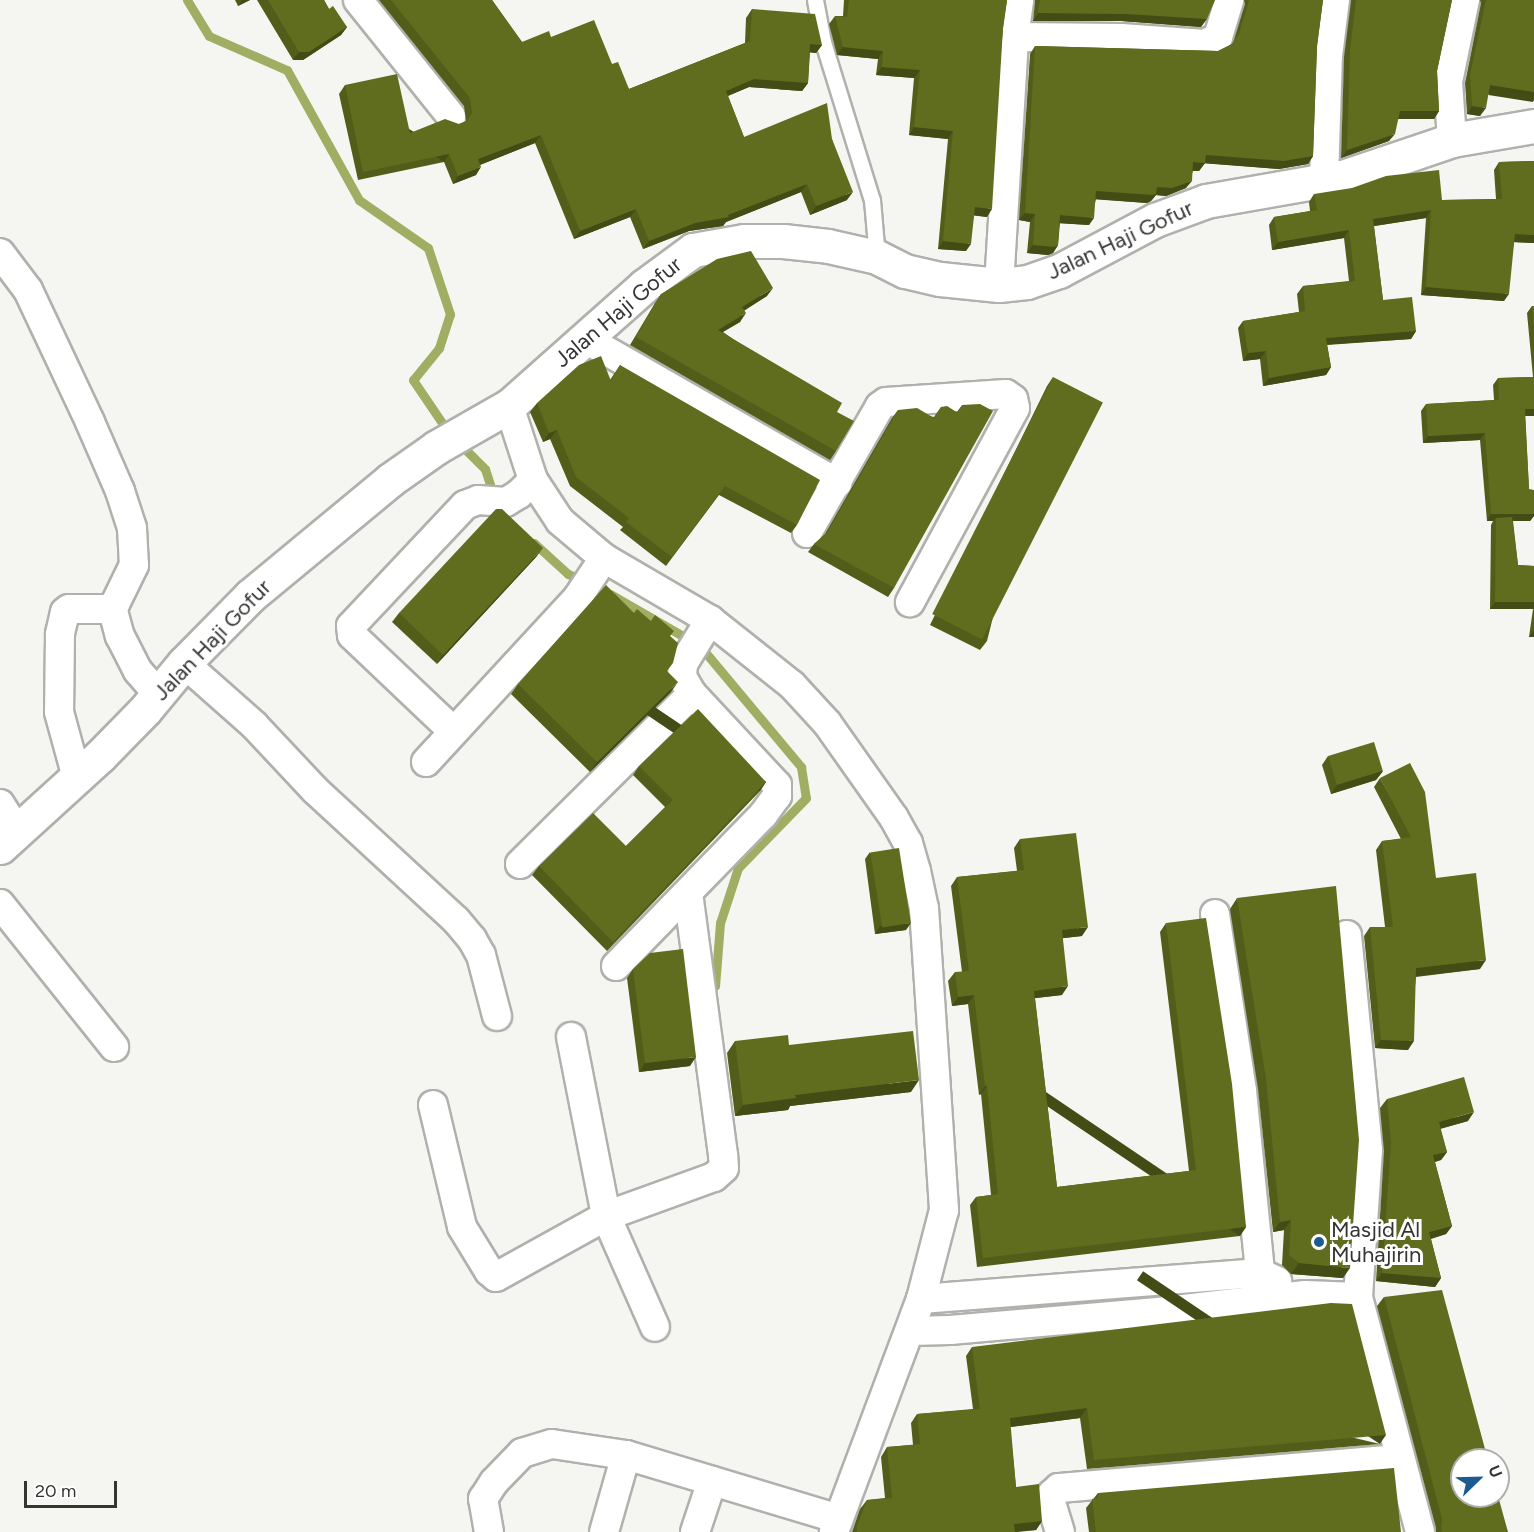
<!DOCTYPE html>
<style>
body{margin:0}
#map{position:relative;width:1534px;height:1532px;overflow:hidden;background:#f5f6f1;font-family:Figtree,sans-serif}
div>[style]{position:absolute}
.stream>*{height:9px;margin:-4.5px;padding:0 4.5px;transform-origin:4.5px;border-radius:4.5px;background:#9fae62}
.roads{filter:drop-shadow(2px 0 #b0b1ac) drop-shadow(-2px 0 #b0b1ac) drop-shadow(0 2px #b0b1ac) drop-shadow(0 -2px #b0b1ac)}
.service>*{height:15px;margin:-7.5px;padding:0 7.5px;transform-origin:7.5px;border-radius:7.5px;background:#fff}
.minor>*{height:28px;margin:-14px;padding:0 14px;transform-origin:14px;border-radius:14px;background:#fff}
.tertiary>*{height:33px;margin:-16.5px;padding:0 16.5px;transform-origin:16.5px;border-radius:16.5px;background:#fff}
.wall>*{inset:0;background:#535d1a}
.shaded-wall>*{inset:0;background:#434c15;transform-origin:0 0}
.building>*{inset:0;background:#606c1e;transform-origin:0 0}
.dots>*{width:16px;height:16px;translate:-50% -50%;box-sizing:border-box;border:3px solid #fff;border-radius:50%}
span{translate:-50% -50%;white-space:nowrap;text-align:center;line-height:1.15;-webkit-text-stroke:6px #fff;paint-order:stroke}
.street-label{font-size:22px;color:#343533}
.poi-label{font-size:22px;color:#343533}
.left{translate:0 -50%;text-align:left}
.north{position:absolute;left:1450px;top:1448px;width:60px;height:60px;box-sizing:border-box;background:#fff;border:2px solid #aeaead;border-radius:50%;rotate:67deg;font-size:16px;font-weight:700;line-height:24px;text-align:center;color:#343533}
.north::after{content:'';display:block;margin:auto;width:21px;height:27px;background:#1c5b91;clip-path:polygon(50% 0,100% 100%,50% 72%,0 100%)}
.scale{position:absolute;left:24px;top:1481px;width:93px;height:27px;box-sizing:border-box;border:3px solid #343533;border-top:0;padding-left:8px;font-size:18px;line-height:21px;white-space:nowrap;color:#343533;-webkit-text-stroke:4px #fff;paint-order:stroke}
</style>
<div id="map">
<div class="stream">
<div style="left:187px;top:0;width:42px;rotate:58.6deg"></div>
<div style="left:209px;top:36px;width:85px;rotate:23.6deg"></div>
<div style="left:287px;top:70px;width:149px;rotate:61deg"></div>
<div style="left:359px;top:200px;width:84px;rotate:34.8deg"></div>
<div style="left:428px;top:248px;width:70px;rotate:71.6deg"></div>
<div style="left:450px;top:314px;width:36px;rotate:108deg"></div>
<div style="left:439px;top:348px;width:41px;rotate:129.1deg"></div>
<div style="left:413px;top:380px;width:64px;rotate:55.8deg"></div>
<div style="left:459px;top:443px;width:37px;rotate:45deg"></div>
<div style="left:485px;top:469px;width:29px;rotate:72deg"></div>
<div style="left:534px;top:543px;width:46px;rotate:42.4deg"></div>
<div style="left:568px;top:574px;width:18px;rotate:22deg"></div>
<div style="left:610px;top:594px;width:104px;rotate:30deg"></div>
<div style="left:700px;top:646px;width:158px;rotate:50.1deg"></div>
<div style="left:801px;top:767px;width:31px;rotate:81deg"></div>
<div style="left:806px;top:798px;width:98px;rotate:134.2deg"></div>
<div style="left:738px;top:868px;width:58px;rotate:108.1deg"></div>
<div style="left:720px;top:923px;width:63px;rotate:94.5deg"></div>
</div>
<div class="roads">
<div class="service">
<div style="left:815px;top:0;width:43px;rotate:79.2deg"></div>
<div style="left:823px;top:42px;width:165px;rotate:72.8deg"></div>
<div style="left:872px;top:200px;width:57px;rotate:85deg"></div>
</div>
<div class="minor">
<div style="left:358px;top:0;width:149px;rotate:51.3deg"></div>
<div style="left:1014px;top:37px;width:107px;rotate:0.5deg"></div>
<div style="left:1121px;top:38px;width:84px;rotate:4.1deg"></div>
<div style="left:1205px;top:44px;width:15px;rotate:-28deg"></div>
<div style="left:1218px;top:37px;width:39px;rotate:-73deg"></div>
<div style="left:1452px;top:140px;width:58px;rotate:-93.9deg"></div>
<div style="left:1448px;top:82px;width:84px;rotate:-78.3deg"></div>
<div style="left:1324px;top:181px;width:125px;rotate:-88.2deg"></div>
<div style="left:1328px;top:56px;width:56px;rotate:-82.9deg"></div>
<div style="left:0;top:253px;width:46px;rotate:52.9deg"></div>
<div style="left:28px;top:290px;width:146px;rotate:64.8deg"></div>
<div style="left:90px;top:422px;width:75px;rotate:66.5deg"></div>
<div style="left:120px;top:491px;width:39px;rotate:72deg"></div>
<div style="left:132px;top:528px;width:37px;rotate:87deg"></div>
<div style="left:134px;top:565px;width:43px;rotate:116deg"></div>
<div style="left:115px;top:604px;width:8px;rotate:140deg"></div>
<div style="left:109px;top:609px;width:40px;rotate:180deg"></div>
<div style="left:69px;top:609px;width:5px;rotate:143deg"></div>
<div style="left:65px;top:612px;width:23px;rotate:103deg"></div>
<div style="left:60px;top:634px;width:78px;rotate:90.7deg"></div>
<div style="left:59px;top:712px;width:68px;rotate:74.7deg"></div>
<div style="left:999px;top:285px;width:248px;rotate:-86.5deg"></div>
<div style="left:1014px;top:37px;width:37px;rotate:-82deg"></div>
<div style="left:584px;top:338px;width:292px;rotate:29.8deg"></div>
<div style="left:509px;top:406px;width:78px;rotate:72deg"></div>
<div style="left:533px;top:480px;width:49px;rotate:56.6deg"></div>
<div style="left:560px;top:521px;width:57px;rotate:40.1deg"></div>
<div style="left:604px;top:558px;width:123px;rotate:30.3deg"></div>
<div style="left:710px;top:620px;width:105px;rotate:38.4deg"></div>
<div style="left:792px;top:685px;width:52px;rotate:47.4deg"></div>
<div style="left:827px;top:723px;width:116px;rotate:54.8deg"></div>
<div style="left:894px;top:818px;width:29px;rotate:61deg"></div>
<div style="left:908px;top:843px;width:29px;rotate:74deg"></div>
<div style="left:916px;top:871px;width:38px;rotate:78deg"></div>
<div style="left:924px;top:908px;width:303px;rotate:86.2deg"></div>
<div style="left:944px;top:1210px;width:92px;rotate:104.5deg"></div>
<div style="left:921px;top:1299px;width:249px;rotate:110.5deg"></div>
<div style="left:807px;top:533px;width:146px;rotate:-60.1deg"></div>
<div style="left:880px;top:406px;width:7px;rotate:-34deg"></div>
<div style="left:886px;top:402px;width:120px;rotate:-3.8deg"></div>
<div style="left:1006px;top:394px;width:9px;rotate:36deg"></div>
<div style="left:1013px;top:399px;width:9px;rotate:77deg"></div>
<div style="left:1015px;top:408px;width:221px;rotate:118.4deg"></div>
<div style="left:112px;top:607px;width:30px;rotate:75deg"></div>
<div style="left:120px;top:636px;width:39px;rotate:63deg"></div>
<div style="left:138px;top:671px;width:30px;rotate:49deg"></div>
<div style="left:184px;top:663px;width:94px;rotate:41.5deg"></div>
<div style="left:254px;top:725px;width:89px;rotate:46.8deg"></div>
<div style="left:315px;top:790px;width:192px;rotate:42.7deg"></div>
<div style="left:456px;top:920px;width:25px;rotate:50deg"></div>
<div style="left:472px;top:939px;width:18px;rotate:61deg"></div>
<div style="left:481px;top:955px;width:63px;rotate:75.3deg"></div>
<div style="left:453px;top:731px;width:139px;rotate:-136.5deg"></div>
<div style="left:352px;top:635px;width:9px;rotate:-96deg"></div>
<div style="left:351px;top:626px;width:166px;rotate:-46.7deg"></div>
<div style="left:465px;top:505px;width:14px;rotate:-21deg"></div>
<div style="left:478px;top:500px;width:28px;rotate:4deg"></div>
<div style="left:506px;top:502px;width:15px;rotate:-32deg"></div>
<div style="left:519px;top:494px;width:20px;rotate:-45deg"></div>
<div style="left:426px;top:762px;width:224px;rotate:-47.3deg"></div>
<div style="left:578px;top:597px;width:47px;rotate:-56.3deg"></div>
<div style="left:0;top:804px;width:32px;rotate:58deg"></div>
<div style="left:520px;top:864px;width:242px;rotate:-44.7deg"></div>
<div style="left:0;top:904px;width:183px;rotate:51.4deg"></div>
<div style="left:1215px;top:914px;width:179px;rotate:81.3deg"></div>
<div style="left:1242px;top:1091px;width:212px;rotate:84.3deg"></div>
<div style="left:1347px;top:935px;width:216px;rotate:84.4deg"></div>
<div style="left:1368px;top:1150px;width:147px;rotate:93.9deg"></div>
<div style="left:1358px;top:1297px;width:243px;rotate:75.2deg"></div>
<div style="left:616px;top:966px;width:211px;rotate:-45.8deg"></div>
<div style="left:763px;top:815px;width:24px;rotate:-54deg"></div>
<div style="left:777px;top:796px;width:11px;rotate:-90deg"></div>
<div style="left:777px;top:785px;width:125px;rotate:-133deg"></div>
<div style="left:692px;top:694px;width:20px;rotate:-120deg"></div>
<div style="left:682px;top:677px;width:13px;rotate:-86deg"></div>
<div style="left:683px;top:664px;width:52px;rotate:-58.5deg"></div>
<div style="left:571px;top:1037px;width:182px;rotate:78.9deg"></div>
<div style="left:606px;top:1216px;width:121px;rotate:66.2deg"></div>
<div style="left:433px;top:1105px;width:125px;rotate:76.6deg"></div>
<div style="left:462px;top:1227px;width:52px;rotate:58.5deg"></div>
<div style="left:489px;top:1271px;width:9px;rotate:41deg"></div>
<div style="left:496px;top:1277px;width:126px;rotate:-29deg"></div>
<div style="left:606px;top:1216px;width:115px;rotate:-19.9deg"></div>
<div style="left:714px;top:1177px;width:13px;rotate:-42deg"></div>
<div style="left:724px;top:1168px;width:13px;rotate:-94deg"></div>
<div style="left:723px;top:1155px;width:263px;rotate:-97.6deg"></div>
<div style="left:921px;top:1299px;width:340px;rotate:-4.4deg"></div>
<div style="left:1260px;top:1273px;width:19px;rotate:25deg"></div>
<div style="left:910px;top:1331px;width:40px;rotate:-1.4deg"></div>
<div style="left:950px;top:1330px;width:217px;rotate:-5deg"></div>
<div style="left:1166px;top:1311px;width:140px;rotate:-6.6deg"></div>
<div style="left:1305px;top:1295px;width:53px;rotate:2.2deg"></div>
<div style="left:489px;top:1532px;width:34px;rotate:-100deg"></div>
<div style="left:483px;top:1499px;width:20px;rotate:-57deg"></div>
<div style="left:494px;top:1482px;width:40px;rotate:-46deg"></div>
<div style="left:522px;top:1453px;width:31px;rotate:-17deg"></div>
<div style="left:552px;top:1444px;width:75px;rotate:8.5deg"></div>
<div style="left:626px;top:1455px;width:222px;rotate:16.7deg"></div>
<div style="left:604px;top:1532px;width:80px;rotate:-74.1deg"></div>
<div style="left:695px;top:1532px;width:54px;rotate:-71.6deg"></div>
<div style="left:1060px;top:1532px;width:31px;rotate:-107deg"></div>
<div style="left:1051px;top:1502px;width:8px;rotate:-83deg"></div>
<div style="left:1052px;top:1494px;width:9px;rotate:-41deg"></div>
<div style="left:1059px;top:1488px;width:341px;rotate:-4.9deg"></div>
</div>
<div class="tertiary">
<div style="left:0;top:847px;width:135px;rotate:-42.3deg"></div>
<div style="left:100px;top:756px;width:64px;rotate:-45.6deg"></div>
<div style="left:145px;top:710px;width:61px;rotate:-50.3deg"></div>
<div style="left:184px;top:663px;width:94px;rotate:-45.4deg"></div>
<div style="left:250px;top:596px;width:182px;rotate:-39.6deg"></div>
<div style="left:390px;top:480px;width:57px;rotate:-35.1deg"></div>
<div style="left:437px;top:447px;width:83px;rotate:-29.7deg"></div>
<div style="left:509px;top:406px;width:181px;rotate:-41.6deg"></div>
<div style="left:644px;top:286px;width:61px;rotate:-36.3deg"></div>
<div style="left:693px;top:250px;width:52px;rotate:-10deg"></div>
<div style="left:744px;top:241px;width:39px"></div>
<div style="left:783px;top:241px;width:45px;rotate:6.3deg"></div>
<div style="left:828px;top:246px;width:50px;rotate:12.7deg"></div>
<div style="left:877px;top:257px;width:31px;rotate:27deg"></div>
<div style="left:905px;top:271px;width:36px;rotate:13deg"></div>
<div style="left:940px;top:279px;width:59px;rotate:5.8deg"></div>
<div style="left:999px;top:285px;width:28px;rotate:-6deg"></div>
<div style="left:1027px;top:282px;width:34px;rotate:-19deg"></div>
<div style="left:1059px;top:271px;width:109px;rotate:-28deg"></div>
<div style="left:1155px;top:220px;width:54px;rotate:-20.4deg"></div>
<div style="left:1206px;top:201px;width:139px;rotate:-9.9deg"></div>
<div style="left:1343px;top:177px;width:115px;rotate:-18.7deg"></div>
<div style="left:1452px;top:140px;width:83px;rotate:-9.7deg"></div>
</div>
</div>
<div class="wall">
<div style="clip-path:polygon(235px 0,250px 0,238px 6px)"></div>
<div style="clip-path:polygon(257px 0,324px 0,329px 9px,347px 27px,341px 35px,303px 60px,293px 60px)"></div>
<div style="clip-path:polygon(379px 0,492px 0,522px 42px,551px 37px,612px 64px,629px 89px,745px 43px,746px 18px,752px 9px,822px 45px,816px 53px,810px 52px,808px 83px,802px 91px,749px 87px,728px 96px,744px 137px,832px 139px,847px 200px,810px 215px,801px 192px,726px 222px,723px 226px,689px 231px,643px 249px,630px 217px,574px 239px,535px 143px,480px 165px,476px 175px,453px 184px,444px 162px,358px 180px,339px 94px,345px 85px,410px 133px,459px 124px,466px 121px,464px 106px)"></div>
<div style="clip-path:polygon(844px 0,1007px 0,1003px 28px,987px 217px,974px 215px,966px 251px,938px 249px,948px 139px,909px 135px,914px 78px,876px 75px,878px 59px,837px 55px,829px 24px,835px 16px,843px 16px)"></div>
<div style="clip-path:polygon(1035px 0,1215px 0,1201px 27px,1121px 21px,1033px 21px,1035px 2px)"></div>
<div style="clip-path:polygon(1244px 0,1323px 0,1317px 46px,1313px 156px,1308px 164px,1279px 169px,1205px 163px,1199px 171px,1193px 171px,1186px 188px,1166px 196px,1156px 195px,1151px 201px,1147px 203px,1096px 199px,1089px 225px,1060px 223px,1058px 245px,1053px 253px,1048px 255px,1027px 253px,1030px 222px,1019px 220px,1030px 54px,1035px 46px,1218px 51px,1232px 44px,1234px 40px,1245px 4px)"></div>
<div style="clip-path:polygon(1351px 0,1452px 0,1437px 71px,1439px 111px,1434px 119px,1398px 119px,1389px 141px,1341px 158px,1344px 57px,1351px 1px)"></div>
<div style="clip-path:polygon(1480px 0,1534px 0,1534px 101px,1488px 94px,1480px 116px,1467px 114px,1465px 83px,1481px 3px)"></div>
<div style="clip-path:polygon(1534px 161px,1534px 243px,1514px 242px,1504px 301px,1421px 295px,1426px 218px,1374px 226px,1383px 300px,1416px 331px,1411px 339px,1327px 345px,1331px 367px,1326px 375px,1263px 386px,1260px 359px,1243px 361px,1238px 328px,1243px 321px,1299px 312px,1297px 294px,1303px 286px,1349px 281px,1344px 238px,1272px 250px,1269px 225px,1274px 217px,1310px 211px,1309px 202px,1314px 194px,1442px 200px,1496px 199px,1494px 170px,1499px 162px)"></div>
<div style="clip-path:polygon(661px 294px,767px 296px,744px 310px,740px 322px,723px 332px,837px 412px,836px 451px,830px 460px,630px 345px,655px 303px)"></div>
<div style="clip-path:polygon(1532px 306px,1534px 306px,1534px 416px,1525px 416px,1529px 489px,1534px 516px,1530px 521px,1513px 521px,1518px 565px,1534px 566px,1534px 637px,1529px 637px,1533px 609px,1490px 609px,1491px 525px,1493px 521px,1487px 521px,1480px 440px,1423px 443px,1421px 411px,1426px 404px,1494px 400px,1493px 385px,1498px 378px,1533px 377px,1527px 313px)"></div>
<div style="clip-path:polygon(620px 365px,797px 525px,791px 533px,719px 495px,666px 566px,620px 530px,623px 527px,570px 486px,550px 439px,543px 442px,530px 412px,537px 403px,610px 380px)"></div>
<div style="clip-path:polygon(1053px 377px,987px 641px,980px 650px,930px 625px,1047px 386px)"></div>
<div style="clip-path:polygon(962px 405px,894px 588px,888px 597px,808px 552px,814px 544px,825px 534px,892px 418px,898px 410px,934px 417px,941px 407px,957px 412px)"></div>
<div style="clip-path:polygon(537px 556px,437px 664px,392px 622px,399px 613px)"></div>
<div style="clip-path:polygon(651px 621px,670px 636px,667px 671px,671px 692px,590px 772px,511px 694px,518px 684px)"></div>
<div style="clip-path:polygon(1328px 756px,1383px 771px,1376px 780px,1331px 794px,1322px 765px)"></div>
<div style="clip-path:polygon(639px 766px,766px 782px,760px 791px,607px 951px,532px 875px,539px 866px,626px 846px,665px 807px,633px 775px)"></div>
<div style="clip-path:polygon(1380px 778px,1436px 878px,1480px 969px,1416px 977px,1408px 1050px,1375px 1048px,1364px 936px,1370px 927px,1385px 927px,1376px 850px,1382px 841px,1401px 839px,1374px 787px)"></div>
<div style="clip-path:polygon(1020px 839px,1082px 936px,1063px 938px,1062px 995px,1035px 998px,1057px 1187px,1189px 1171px,1160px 932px,1166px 923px,1246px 1227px,1240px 1236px,977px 1267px,970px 1205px,976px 1197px,991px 1195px,981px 1094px,979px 1095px,968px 1004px,952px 1006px,948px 981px,955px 972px,962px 972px,951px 886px,957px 877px,1017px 871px,1014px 848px)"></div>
<div style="clip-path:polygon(870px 852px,906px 930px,875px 934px,865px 859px)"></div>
<div style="clip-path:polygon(1237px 898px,1343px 1278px,1291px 1274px,1282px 1265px,1284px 1230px,1273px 1232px,1258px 1089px,1230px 909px)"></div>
<div style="clip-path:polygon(633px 969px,690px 1066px,639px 1072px,627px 978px)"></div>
<div style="clip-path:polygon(735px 1041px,789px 1045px,911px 1092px,790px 1106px,788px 1110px,735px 1116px,727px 1053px)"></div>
<div style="clip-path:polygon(1387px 1099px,1468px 1121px,1440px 1129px,1447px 1152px,1441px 1160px,1435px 1162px,1452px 1226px,1446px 1234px,1431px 1239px,1441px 1278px,1435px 1287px,1376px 1281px,1384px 1151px,1380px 1108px)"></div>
<div style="clip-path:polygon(1384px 1297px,1508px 1532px,1436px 1532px,1436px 1528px,1377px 1306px)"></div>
<div style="clip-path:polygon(972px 1347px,1380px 1444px,1087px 1469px,1080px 1418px,1010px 1427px,1016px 1487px,1042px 1521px,1036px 1530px,1018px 1532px,852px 1532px,860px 1509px,867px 1500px,885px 1498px,881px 1457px,887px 1447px,913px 1445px,911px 1423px,917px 1414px,973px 1409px,966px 1356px)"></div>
<div style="clip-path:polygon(1098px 1493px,1401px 1532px,1089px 1532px,1086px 1508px)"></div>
</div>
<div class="shaded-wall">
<div style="clip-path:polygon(242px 0,250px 0,238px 6px)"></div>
<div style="clip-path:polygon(1038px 13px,1127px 14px,1207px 19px,1201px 27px,1121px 21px,1033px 21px)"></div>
<div style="clip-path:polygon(347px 27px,341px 35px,303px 60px,293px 60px,299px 52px)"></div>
<div style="clip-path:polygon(810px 44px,822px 45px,816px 53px,805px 52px)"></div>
<div style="clip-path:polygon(843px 47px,883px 51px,878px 59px,837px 55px)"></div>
<div style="clip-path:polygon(882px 67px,920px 70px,914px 78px,876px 75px)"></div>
<div style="clip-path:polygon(754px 79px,808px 83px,802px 91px,749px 87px,720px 99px,726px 91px)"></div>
<div style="left:1490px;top:85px;width:45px;height:10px;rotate:9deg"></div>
<div style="clip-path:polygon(1472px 106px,1486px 108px,1480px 116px,1467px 114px)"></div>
<div style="clip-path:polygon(1400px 111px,1439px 111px,1434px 119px,1394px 119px)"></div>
<div style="clip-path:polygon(914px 127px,953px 131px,948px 139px,909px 135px)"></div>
<div style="clip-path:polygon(1395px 134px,1389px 141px,1341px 158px,1347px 150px)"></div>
<div style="clip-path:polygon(541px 135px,535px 143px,472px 168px,478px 159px)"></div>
<div style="left:449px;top:154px;width:9px;height:88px;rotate:122deg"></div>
<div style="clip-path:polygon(1206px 155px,1313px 156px,1308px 164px,1279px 169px,1200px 163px)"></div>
<div style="clip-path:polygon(1193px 162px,1205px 163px,1199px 171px,1188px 170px)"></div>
<div style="clip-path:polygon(481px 167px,476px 175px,453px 184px,458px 176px)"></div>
<div style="clip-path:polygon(1192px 181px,1186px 188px,1166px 196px,1156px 195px,1151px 201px,1147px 203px,1091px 199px,1096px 191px,1157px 187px)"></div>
<div style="clip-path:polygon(807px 184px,801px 192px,726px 222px,723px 226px,689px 231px,643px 249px,649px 241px,695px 223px,728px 215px)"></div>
<div style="clip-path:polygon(853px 192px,847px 200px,810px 215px,816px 206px)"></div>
<div style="clip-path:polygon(975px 207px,992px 209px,987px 217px,969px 215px)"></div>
<div style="clip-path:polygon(636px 209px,630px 217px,574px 239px,580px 231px)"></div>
<div style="clip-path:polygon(1431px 210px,1426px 218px,1368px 227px,1373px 219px)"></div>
<div style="clip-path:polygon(1025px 213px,1035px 214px,1030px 222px,1019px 220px)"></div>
<div style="clip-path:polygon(1060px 215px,1094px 218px,1089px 225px,1055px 223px)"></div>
<div style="clip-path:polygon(1349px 230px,1344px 238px,1272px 250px,1278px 242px)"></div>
<div style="clip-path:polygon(1515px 234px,1534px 235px,1534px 243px,1510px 242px)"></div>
<div style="clip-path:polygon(943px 241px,971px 244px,966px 251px,938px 249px)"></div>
<div style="clip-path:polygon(1033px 245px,1058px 245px,1053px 253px,1048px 255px,1027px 253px)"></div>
<div style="clip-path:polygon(1426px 287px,1509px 294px,1504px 301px,1421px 295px)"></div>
<div style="clip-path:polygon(773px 288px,767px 296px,736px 316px,742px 307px)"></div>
<div style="clip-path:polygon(746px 313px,740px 322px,712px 338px,718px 330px)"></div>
<div style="clip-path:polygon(1416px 331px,1411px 339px,1320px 345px,1326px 338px)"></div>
<div style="clip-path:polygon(1266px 351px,1260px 359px,1243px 361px,1248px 353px)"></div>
<div style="clip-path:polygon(1331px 367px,1326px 375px,1263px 386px,1269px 378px)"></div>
<div style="clip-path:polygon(1525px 409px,1534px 409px,1534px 416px,1520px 416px)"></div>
<div style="clip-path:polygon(557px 430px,550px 439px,543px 442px,549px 433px)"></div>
<div style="clip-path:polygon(1485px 433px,1480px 440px,1423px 443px,1428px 436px)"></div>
<div style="clip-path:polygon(1491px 514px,1534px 514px,1534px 516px,1530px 521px,1496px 521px,1496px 518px,1493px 521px,1487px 521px)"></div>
<div style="clip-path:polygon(543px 548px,537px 556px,437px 664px,443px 655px)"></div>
<div style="clip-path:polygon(1495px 602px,1534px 602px,1534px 607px,1533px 609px,1490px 609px)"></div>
<div style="clip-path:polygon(1534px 630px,1534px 637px,1529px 637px)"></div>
<div style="clip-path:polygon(678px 682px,671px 692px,590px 772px,597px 762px)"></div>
<div style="clip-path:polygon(1383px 771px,1376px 780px,1331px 794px,1337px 785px)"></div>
<div style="left:766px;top:782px;width:11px;height:221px;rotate:124deg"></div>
<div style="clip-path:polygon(911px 923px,906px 930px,875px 934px,880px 926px)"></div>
<div style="clip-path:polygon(1088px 927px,1082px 936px,1056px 939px,1062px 930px)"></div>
<div style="clip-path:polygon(1486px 960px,1480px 969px,1410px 977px,1416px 968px)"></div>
<div style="clip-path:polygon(1068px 986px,1062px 995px,1028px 999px,1034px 991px)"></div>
<div style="clip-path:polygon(974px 995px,968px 1004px,952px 1006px,958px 997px)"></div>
<div style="clip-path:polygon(1381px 1040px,1414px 1041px,1408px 1050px,1375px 1048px)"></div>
<div style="clip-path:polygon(696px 1057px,690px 1066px,639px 1072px,645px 1063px)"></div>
<div style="clip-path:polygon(919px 1080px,911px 1092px,790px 1106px,788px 1110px,735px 1116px,743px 1105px,795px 1095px)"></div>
<div style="clip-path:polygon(985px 1086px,987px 1086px,981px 1094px,979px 1095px)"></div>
<div style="clip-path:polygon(1474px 1112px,1468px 1121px,1432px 1131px,1439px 1122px)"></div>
<div style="clip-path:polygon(1447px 1152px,1441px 1160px,1427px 1164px,1433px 1155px)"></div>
<div style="clip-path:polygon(1291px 1220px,1284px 1230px,1273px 1232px,1280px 1222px)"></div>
<div style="clip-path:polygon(1452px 1226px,1446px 1234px,1423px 1241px,1429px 1232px)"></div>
<div style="left:1246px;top:1227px;width:11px;height:265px;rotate:124deg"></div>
<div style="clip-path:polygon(1299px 1263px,1350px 1268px,1343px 1278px,1291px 1274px)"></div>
<div style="clip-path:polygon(1382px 1273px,1441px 1278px,1435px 1287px,1376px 1281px)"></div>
<div style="clip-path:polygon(1087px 1408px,1080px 1418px,1003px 1428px,1010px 1418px)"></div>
<div style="left:1386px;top:1435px;width:11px;height:293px;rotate:124deg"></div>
<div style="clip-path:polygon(1042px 1521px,1036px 1530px,1008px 1532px,1014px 1524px)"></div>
</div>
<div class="building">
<div style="clip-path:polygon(268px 0,324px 0,329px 9px,333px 6px,347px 27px,309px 52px,299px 52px)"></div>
<div style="clip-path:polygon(391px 0,492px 0,522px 42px,549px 31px,551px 37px,594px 20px,612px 64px,618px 62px,629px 89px,750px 41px,752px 9px,815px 14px,822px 45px,810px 44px,808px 83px,754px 79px,726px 91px,744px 137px,827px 103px,832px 139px,853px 192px,816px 206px,807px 184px,728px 215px,729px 217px,695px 223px,649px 241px,636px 209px,580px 231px,541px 135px,478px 159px,481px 167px,458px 176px,449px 154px,363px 172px,345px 85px,397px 74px,410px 133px,445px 119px,459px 124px,467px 121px,472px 113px,470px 98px)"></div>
<div style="clip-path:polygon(849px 0,1007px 0,1003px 28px,992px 209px,975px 207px,971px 244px,943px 241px,953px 131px,914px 127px,920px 70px,882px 67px,883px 51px,843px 47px,835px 16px,847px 17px)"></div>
<div style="clip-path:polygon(1040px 0,1215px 0,1207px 19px,1127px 14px,1038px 13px)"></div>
<div style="clip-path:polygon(1249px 0,1323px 0,1317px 46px,1313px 156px,1284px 161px,1206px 155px,1205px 163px,1193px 162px,1192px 181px,1172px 188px,1157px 187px,1156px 194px,1152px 195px,1096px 191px,1094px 218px,1060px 215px,1058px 245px,1054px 247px,1033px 245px,1035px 214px,1025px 213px,1035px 46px,1218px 51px,1232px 44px,1239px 34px)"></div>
<div style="clip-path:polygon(1356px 0,1452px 0,1437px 71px,1439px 111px,1400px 111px,1395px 134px,1347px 150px,1350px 50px)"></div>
<div style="clip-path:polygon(1486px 0,1534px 0,1534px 92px,1490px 85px,1486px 108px,1472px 106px,1470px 75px)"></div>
<div style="clip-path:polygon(1534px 161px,1534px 235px,1515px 234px,1509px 294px,1426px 287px,1431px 210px,1373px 219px,1383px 300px,1412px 297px,1416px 331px,1326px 338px,1331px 367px,1269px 378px,1266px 351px,1248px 353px,1243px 321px,1305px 311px,1303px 286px,1355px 281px,1349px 230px,1278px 242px,1274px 217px,1317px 210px,1314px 194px,1352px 188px,1386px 176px,1439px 170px,1442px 200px,1502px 199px,1499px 162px)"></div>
<div style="clip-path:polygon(751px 251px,773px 288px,742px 307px,746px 313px,718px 330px,842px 403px,837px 412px,854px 421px,836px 451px,636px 337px,661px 294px,717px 259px)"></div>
<div style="clip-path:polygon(1532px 306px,1534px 306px,1534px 327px)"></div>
<div style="clip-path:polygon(601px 356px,611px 381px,620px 365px,820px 480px,797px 525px,725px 486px,672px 557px,626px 522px,629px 518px,576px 477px,557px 430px,549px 433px,537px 403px,579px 365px)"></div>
<div style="left:1053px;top:377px;width:56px;height:266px;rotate:27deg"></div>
<div style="clip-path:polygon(1534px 377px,1534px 409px,1525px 409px,1529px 489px,1534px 490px,1534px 514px,1491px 514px,1485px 433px,1428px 436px,1426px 404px,1499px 400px,1498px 378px)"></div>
<div style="clip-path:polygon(980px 404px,993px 411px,894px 588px,814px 544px,827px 533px,898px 410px,917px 408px,934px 418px,941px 407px,947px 406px,958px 413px,962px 405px)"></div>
<div style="clip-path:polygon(496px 509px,502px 509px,543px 548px,443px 655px,399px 613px)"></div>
<div style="clip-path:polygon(1512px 517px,1518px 565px,1534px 566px,1534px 602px,1495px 602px,1496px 518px)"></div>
<div style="clip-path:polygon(606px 585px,634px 613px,637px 609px,651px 621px,655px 615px,674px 631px,670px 636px,678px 643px,673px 663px,667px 671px,678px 682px,597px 762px,518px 684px)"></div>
<div style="clip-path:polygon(698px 709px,766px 782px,613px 942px,539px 866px,593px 813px,626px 846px,673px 800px,639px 766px)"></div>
<div style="left:1374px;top:742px;width:30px;height:48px;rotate:73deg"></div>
<div style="clip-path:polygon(1410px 763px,1425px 792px,1436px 878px,1476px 873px,1486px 960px,1416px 968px,1414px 1041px,1381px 1040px,1370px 927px,1393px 927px,1382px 841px,1411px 837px,1380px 778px)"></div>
<div style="clip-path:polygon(1076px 833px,1088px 927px,1062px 930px,1068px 986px,1034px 991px,1057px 1187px,1196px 1170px,1166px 923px,1206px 918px,1232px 1084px,1246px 1227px,983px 1258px,976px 1197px,998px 1194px,987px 1086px,985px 1086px,974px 995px,958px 997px,955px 972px,969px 971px,957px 877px,1024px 870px,1020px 839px)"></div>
<div style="left:899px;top:848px;width:76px;height:29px;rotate:81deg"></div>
<div style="clip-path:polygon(1336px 886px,1359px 1140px,1350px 1268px,1299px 1263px,1289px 1255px,1291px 1220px,1280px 1222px,1266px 1079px,1237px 898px)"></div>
<div style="clip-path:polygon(683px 949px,696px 1057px,645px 1063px,633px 969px,650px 953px)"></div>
<div style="clip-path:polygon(913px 1031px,919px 1080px,795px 1095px,796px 1098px,743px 1105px,735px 1041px,788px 1035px,789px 1045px)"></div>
<div style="clip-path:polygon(1464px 1077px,1474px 1112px,1439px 1122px,1447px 1152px,1433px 1155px,1452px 1226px,1429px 1232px,1441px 1278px,1382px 1273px,1391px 1142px,1387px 1099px)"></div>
<div style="clip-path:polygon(1442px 1290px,1488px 1460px,1462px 1460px,1462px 1496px,1498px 1496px,1508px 1532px,1442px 1532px,1441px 1529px,1442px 1519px,1384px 1297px)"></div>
<div style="clip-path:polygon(1331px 1303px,1352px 1304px,1386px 1435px,1094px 1460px,1087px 1408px,1010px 1418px,1016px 1487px,1039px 1484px,1042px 1521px,1014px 1524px,1015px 1532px,857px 1532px,857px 1526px,867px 1500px,892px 1498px,887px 1447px,920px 1444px,917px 1414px,980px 1409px,972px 1347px)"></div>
<div style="clip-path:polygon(1394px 1468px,1401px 1532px,1096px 1532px,1092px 1499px,1098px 1498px,1098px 1493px)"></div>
</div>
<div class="dots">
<div style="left:1319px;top:1242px;background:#1c5b91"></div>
</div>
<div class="street-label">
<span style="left:1120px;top:240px;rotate:-25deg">Jalan Haji Gofur</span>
<span style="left:618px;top:312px;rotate:-40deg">Jalan Haji Gofur</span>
<span style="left:212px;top:640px;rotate:-46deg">Jalan Haji Gofur</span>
</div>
<div class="poi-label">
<span class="left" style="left:1331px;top:1242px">Masjid Al<br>Muhajirin</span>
</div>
<div class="north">U</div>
<div class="scale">20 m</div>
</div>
